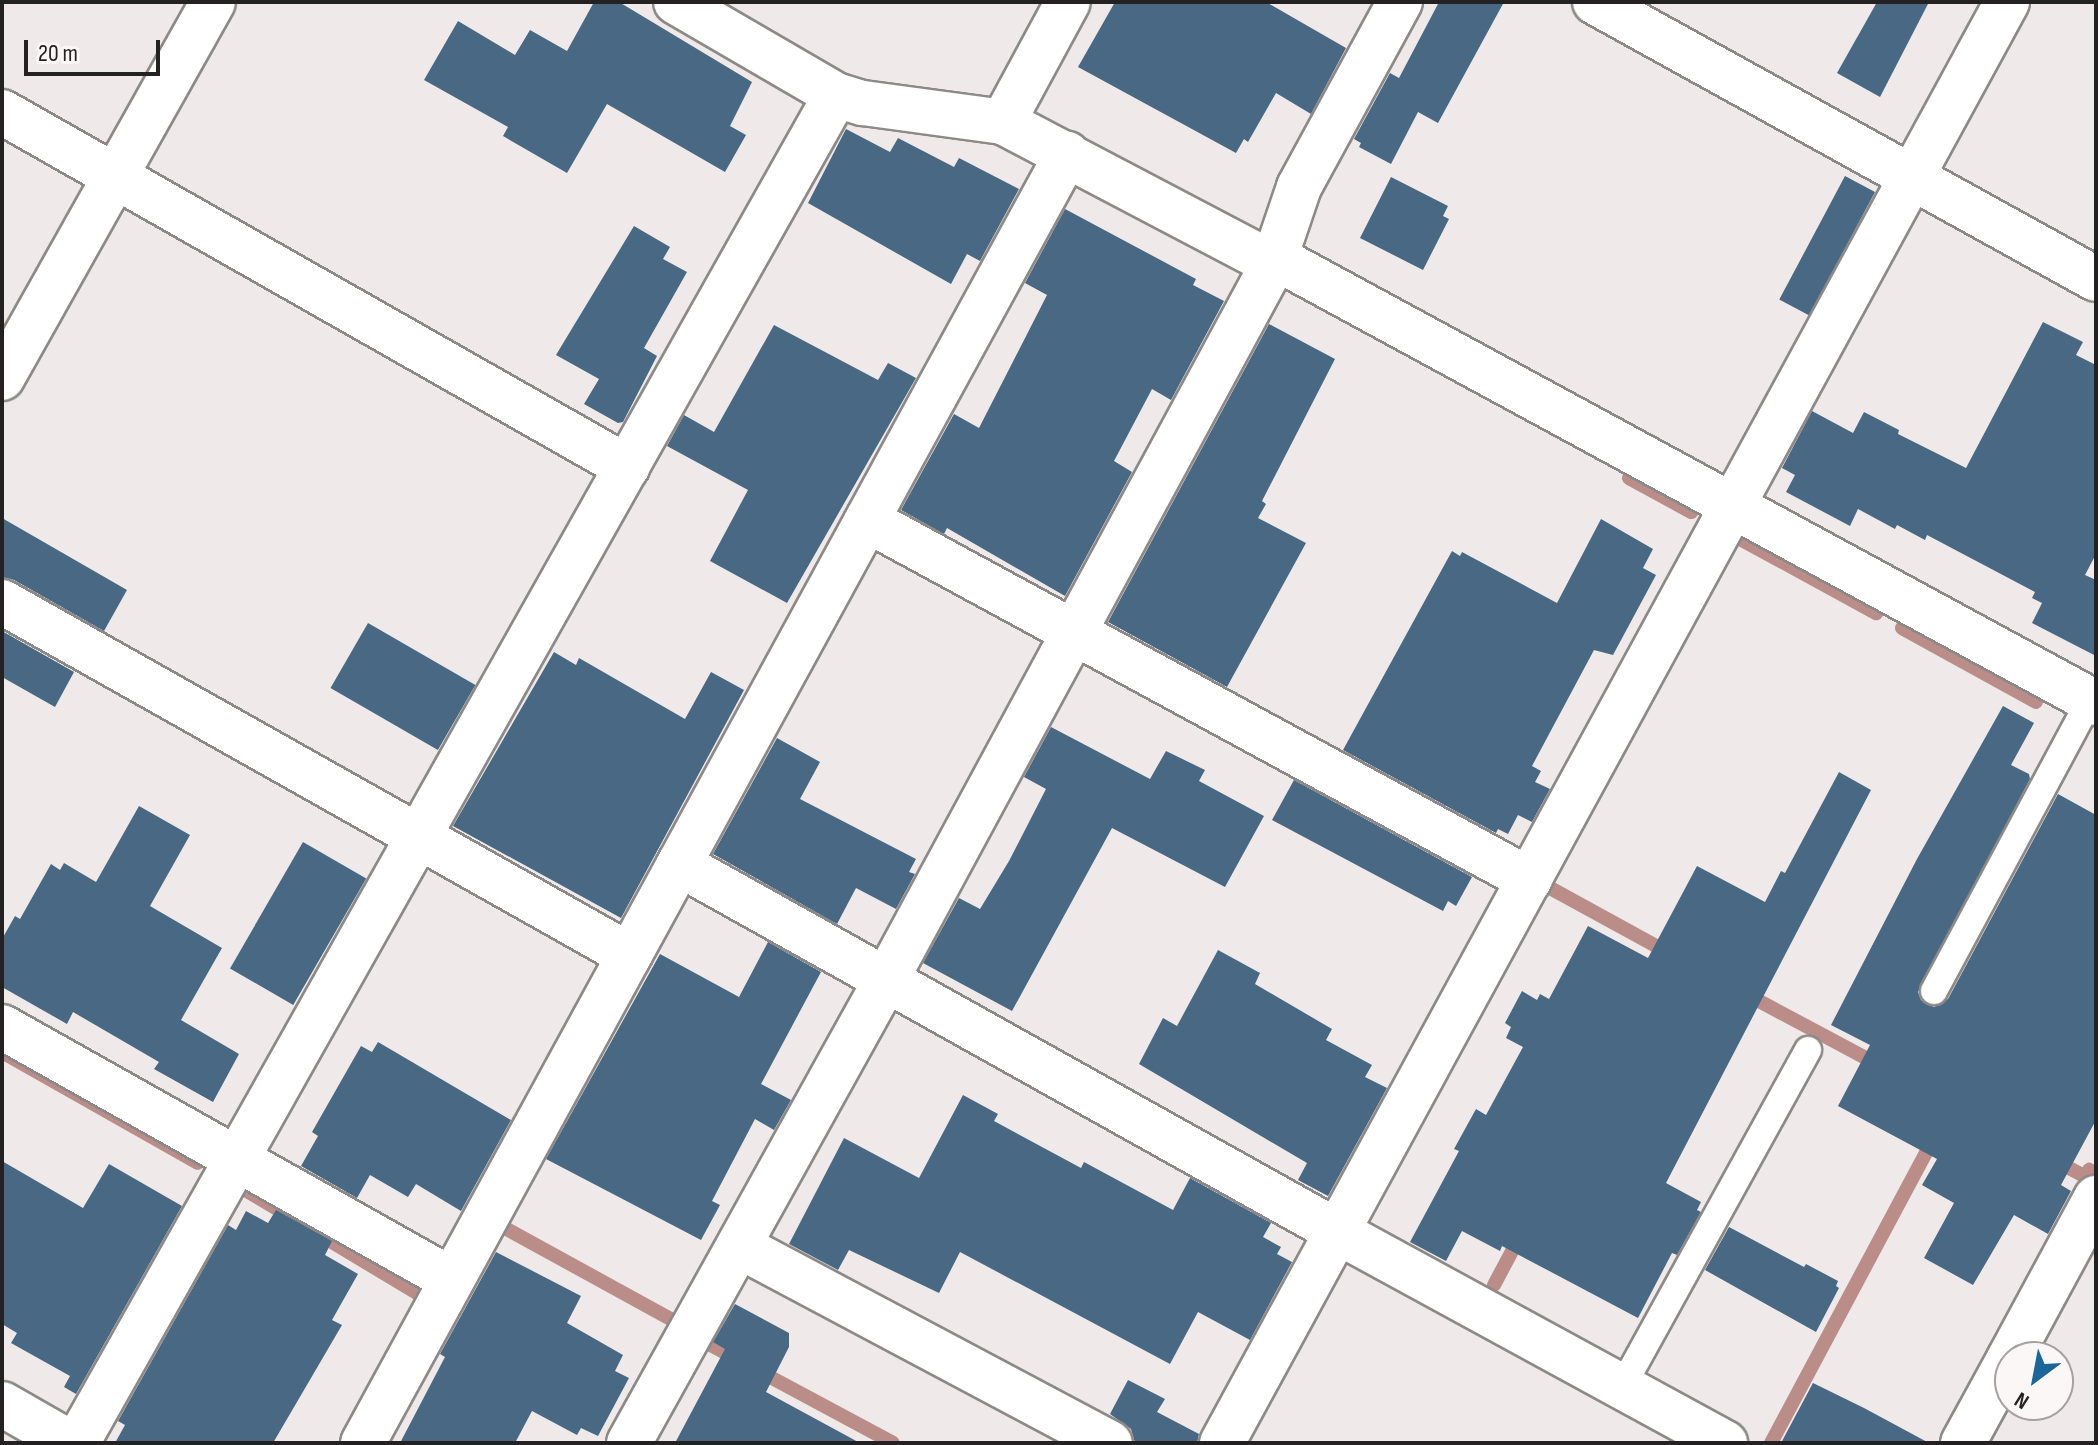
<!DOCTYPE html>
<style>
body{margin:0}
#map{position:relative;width:2098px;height:1445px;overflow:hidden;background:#efeae9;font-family:"Sofia Sans Condensed",sans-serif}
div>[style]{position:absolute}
.stream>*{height:14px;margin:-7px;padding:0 7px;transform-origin:7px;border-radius:7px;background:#bb8d89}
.building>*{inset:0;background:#486883;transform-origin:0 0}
.roads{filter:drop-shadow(2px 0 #8d8988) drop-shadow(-2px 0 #8d8988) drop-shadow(0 2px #8d8988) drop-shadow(0 -2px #8d8988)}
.service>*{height:26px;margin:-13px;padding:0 13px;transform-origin:13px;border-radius:13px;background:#fff}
.minor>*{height:44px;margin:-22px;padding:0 22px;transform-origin:22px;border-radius:22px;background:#fff}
.tertiary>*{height:44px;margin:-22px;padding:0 22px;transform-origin:22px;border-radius:22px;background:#fff}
span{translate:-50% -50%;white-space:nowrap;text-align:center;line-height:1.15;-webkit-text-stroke:8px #fcf7f7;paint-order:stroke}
.frame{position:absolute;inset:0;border:4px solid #232121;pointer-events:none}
.north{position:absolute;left:1994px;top:1341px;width:80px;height:80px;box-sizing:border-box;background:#fcf7f7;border:2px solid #a5a1a1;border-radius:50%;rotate:212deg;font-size:22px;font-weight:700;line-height:32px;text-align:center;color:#232121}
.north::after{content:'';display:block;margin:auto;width:28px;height:36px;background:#1c6599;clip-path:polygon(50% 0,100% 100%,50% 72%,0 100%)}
.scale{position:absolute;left:24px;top:40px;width:136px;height:36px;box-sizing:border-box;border:4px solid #232121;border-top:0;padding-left:10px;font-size:24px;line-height:28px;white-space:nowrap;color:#232121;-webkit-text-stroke:6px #fcf7f7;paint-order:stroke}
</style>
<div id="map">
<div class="stream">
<div style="left:1629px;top:478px;width:71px;rotate:28.7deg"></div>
<div style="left:1742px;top:540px;width:153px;rotate:28.6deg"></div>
<div style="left:1902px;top:628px;width:153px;rotate:28.9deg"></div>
<div style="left:1541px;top:883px;width:146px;rotate:28.7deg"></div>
<div style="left:1744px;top:993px;width:155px;rotate:28.1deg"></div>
<div style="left:2px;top:1052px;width:225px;rotate:29.5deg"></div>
<div style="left:2054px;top:1160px;width:36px;rotate:28deg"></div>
<div style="left:2086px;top:1177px;width:8px;rotate:-67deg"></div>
<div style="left:247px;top:1191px;width:204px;rotate:31deg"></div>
<div style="left:494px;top:1222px;width:208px;rotate:28.8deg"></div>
<div style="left:1494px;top:1285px;width:55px;rotate:-62deg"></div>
<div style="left:707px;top:1343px;width:36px;rotate:28deg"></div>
<div style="left:757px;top:1370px;width:154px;rotate:28.2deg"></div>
<div style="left:1771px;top:1443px;width:348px;rotate:-61.9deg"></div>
</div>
<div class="building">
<div style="clip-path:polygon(594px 2px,619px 2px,752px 82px,730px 126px,746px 135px,725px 172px,607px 104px,567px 173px,503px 136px,508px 127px,424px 80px,458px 21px,515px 55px,530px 30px,567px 51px)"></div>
<div style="clip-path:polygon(1115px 2px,1266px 2px,1346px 48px,1311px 114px,1276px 93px,1248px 142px,1244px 139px,1236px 153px,1078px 67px)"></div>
<div style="clip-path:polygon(1439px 2px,1504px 2px,1438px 123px,1418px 112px,1391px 164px,1359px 147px,1361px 143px,1354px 139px,1390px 73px,1399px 78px)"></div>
<div style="clip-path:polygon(1877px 2px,1929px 2px,1880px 97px,1837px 73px)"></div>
<div style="clip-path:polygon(846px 129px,890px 152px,898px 138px,954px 167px,959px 158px,1019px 189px,980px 261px,967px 254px,951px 284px,808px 203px)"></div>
<div style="left:1845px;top:176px;width:34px;height:140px;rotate:28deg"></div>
<div style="clip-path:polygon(1391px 177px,1448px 206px,1443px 216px,1449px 219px,1423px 270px,1360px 238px)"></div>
<div style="clip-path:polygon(1065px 209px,1196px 279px,1193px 285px,1224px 301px,1171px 400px,1152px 389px,1114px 461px,1132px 472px,1065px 596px,947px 528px,944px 534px,901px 510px,954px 414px,979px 428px,1047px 295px,1025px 283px)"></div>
<div style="clip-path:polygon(634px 226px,670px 247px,663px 259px,687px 272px,644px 348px,657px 356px,623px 422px,618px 423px,584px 404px,599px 379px,556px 355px)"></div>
<div style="clip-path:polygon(2043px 322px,2083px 342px,2076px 355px,2096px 365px,2096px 554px,2085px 575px,2096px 580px,2096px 656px,2032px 623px,2042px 603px,2032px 598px,2035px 592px,1927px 535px,1925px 540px,1897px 525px,1895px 529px,1858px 509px,1850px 526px,1786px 492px,1795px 475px,1782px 468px,1812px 411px,1853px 433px,1864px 412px,1899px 430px,1898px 434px,1966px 468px)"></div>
<div style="clip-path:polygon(1269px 324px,1335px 359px,1262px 501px,1266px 504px,1258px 518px,1306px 543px,1227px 687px,1108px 622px)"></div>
<div style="clip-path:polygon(774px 325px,878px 380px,888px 363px,916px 378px,787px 603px,710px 561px,748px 490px,667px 446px,684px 415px,714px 432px)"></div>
<div style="clip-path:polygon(2px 518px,127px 590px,104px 631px,14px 580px,2px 577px)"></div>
<div style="clip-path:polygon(1601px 519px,1653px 549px,1643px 568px,1656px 575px,1613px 655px,1594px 650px,1532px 766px,1541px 771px,1535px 782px,1550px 789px,1532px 822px,1518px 815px,1508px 834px,1498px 829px,1496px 833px,1343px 750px,1452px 551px,1460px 556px,1462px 552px,1557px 603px)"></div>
<div style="left:368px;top:623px;width:124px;height:75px;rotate:30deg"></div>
<div style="clip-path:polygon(2px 631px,74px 672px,55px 707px,2px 677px)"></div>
<div style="clip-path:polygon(554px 652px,576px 665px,579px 658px,685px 719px,711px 672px,744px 690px,621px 918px,453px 826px)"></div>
<div style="clip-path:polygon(2003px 706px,2034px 723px,2011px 765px,2029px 774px,2030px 779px,1918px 992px,1921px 1000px,1934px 1007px,1948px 999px,2058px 794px,2096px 815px,2096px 1120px,2061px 1185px,2071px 1191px,2048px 1234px,2014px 1215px,1973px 1285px,1924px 1258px,1954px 1203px,1922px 1185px,1937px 1159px,1838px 1106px,1870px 1045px,1831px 1025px,1917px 859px)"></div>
<div style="clip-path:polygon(1051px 727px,1150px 779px,1166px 751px,1205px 770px,1199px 781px,1264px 816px,1225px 887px,1112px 828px,1012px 1011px,923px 963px,959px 898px,980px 909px,1009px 861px,1046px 789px,1024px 777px)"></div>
<div style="clip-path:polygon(777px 738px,820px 762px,800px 799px,916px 859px,909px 872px,915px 874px,896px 909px,856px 888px,837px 924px,713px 854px)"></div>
<div style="clip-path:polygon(1839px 772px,1871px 790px,1666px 1183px,1701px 1202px,1697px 1210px,1701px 1212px,1677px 1255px,1672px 1253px,1638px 1318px,1502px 1246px,1500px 1251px,1462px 1231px,1446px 1261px,1410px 1242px,1459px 1151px,1454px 1149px,1476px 1109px,1486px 1115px,1523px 1047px,1506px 1038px,1511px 1027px,1505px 1023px,1522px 991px,1537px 1000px,1540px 994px,1549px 999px,1588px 926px,1648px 958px,1697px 866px,1765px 902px,1781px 871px,1785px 873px)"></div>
<div style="clip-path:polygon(1294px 780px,1472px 877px,1456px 906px,1448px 901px,1443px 911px,1272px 820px)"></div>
<div style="clip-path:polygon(139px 806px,190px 835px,150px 906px,222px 948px,181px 1020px,239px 1054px,213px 1102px,154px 1069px,159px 1062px,73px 1012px,67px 1024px,2px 987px,2px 939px,15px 916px,20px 919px,51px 864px,60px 870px,64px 863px,96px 882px)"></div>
<div style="left:303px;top:842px;width:73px;height:146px;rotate:30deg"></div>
<div style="clip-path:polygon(768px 942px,821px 972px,761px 1084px,791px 1100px,774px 1130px,755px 1119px,712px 1201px,720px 1205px,701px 1240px,546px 1159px,660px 954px,739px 997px)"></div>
<div style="clip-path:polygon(1218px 950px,1260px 973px,1255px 984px,1332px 1029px,1326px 1040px,1372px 1065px,1365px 1077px,1387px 1088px,1328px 1196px,1298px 1180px,1307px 1163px,1139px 1064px,1163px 1018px,1177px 1026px)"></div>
<div style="clip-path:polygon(378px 1042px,511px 1120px,461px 1211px,416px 1184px,408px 1197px,370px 1175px,357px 1198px,301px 1166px,318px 1136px,312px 1132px,361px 1046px,372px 1052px)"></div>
<div style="clip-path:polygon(963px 1095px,998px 1114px,994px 1121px,1081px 1168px,1084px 1162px,1173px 1210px,1190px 1178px,1271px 1223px,1263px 1237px,1281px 1247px,1277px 1254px,1292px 1262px,1250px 1340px,1198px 1312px,1170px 1364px,960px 1252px,939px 1293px,849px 1250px,838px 1270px,789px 1244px,844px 1138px,919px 1178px)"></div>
<div style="clip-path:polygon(2px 1161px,83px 1208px,109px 1164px,182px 1206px,76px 1394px,64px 1387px,70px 1376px,11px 1343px,17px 1333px,2px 1324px)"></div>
<div style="clip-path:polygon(276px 1210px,332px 1241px,325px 1255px,358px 1274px,332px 1320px,342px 1325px,273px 1443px,115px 1443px,125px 1425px,118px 1421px,228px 1225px,236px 1230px,246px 1211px,268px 1223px)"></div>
<div style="clip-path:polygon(1729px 1227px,1804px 1267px,1806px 1264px,1838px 1281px,1836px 1286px,1839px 1288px,1816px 1332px,1705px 1270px)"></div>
<div style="clip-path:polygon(496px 1252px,581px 1296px,567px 1323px,623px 1355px,615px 1371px,629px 1378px,598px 1436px,581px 1428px,577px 1435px,532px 1411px,515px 1443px,400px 1443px,445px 1357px,440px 1354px)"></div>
<div style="clip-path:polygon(735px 1304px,789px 1333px,789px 1347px,766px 1392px,860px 1443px,675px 1443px,725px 1349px,713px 1342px)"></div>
<div style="clip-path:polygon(1128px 1380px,1165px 1399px,1157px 1412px,1199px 1434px,1197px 1443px,1135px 1443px,1131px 1429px,1110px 1414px)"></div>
<div style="clip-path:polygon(1813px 1383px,1864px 1408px,1929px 1443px,1781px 1443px)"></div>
</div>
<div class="roads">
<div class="service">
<div style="left:1934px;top:991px;width:330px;rotate:-61.8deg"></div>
<div style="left:1622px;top:1387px;width:385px;rotate:-61.1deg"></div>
</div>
<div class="minor">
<div style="left:676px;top:2px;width:185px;rotate:30.2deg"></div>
<div style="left:836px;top:95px;width:28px;rotate:17deg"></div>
<div style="left:863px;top:103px;width:141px;rotate:7.7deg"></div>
<div style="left:1003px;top:122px;width:305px;rotate:27.7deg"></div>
<div style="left:1595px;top:2px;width:572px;rotate:28.94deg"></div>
<div style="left:2px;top:112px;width:719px;rotate:29.6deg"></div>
<div style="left:1003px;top:122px;width:136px;rotate:-61.6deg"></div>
<div style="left:1276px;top:258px;width:933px;rotate:28.49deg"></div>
<div style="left:867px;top:520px;width:754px;rotate:28.5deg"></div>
<div style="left:2px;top:602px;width:720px;rotate:29.38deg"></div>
<div style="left:679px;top:864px;width:755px;rotate:29.18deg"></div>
<div style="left:1338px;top:1232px;width:441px;rotate:28.6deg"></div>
<div style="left:2px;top:1027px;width:516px;rotate:29.35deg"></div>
<div style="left:739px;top:1246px;width:420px;rotate:28deg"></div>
<div style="left:2010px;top:1357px;width:181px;rotate:-61.6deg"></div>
<div style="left:2px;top:1404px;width:78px;rotate:29.8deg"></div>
<div style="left:77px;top:1443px;width:1547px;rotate:-60.62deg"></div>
<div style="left:363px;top:1443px;width:1469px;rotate:-61.36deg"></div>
<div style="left:629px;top:1443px;width:530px;rotate:-60.97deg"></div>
<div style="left:886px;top:980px;width:814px;rotate:-61.61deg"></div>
<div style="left:1273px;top:264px;width:81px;rotate:-71.3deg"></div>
<div style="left:1299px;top:187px;width:211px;rotate:-61.4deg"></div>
<div style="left:1222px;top:1443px;width:1641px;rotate:-61.42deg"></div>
<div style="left:1963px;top:1443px;width:98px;rotate:-61.3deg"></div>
</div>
<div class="tertiary">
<div style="left:2px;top:378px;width:431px;rotate:-60.7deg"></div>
</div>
</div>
<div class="frame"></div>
<div class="north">N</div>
<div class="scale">20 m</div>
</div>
